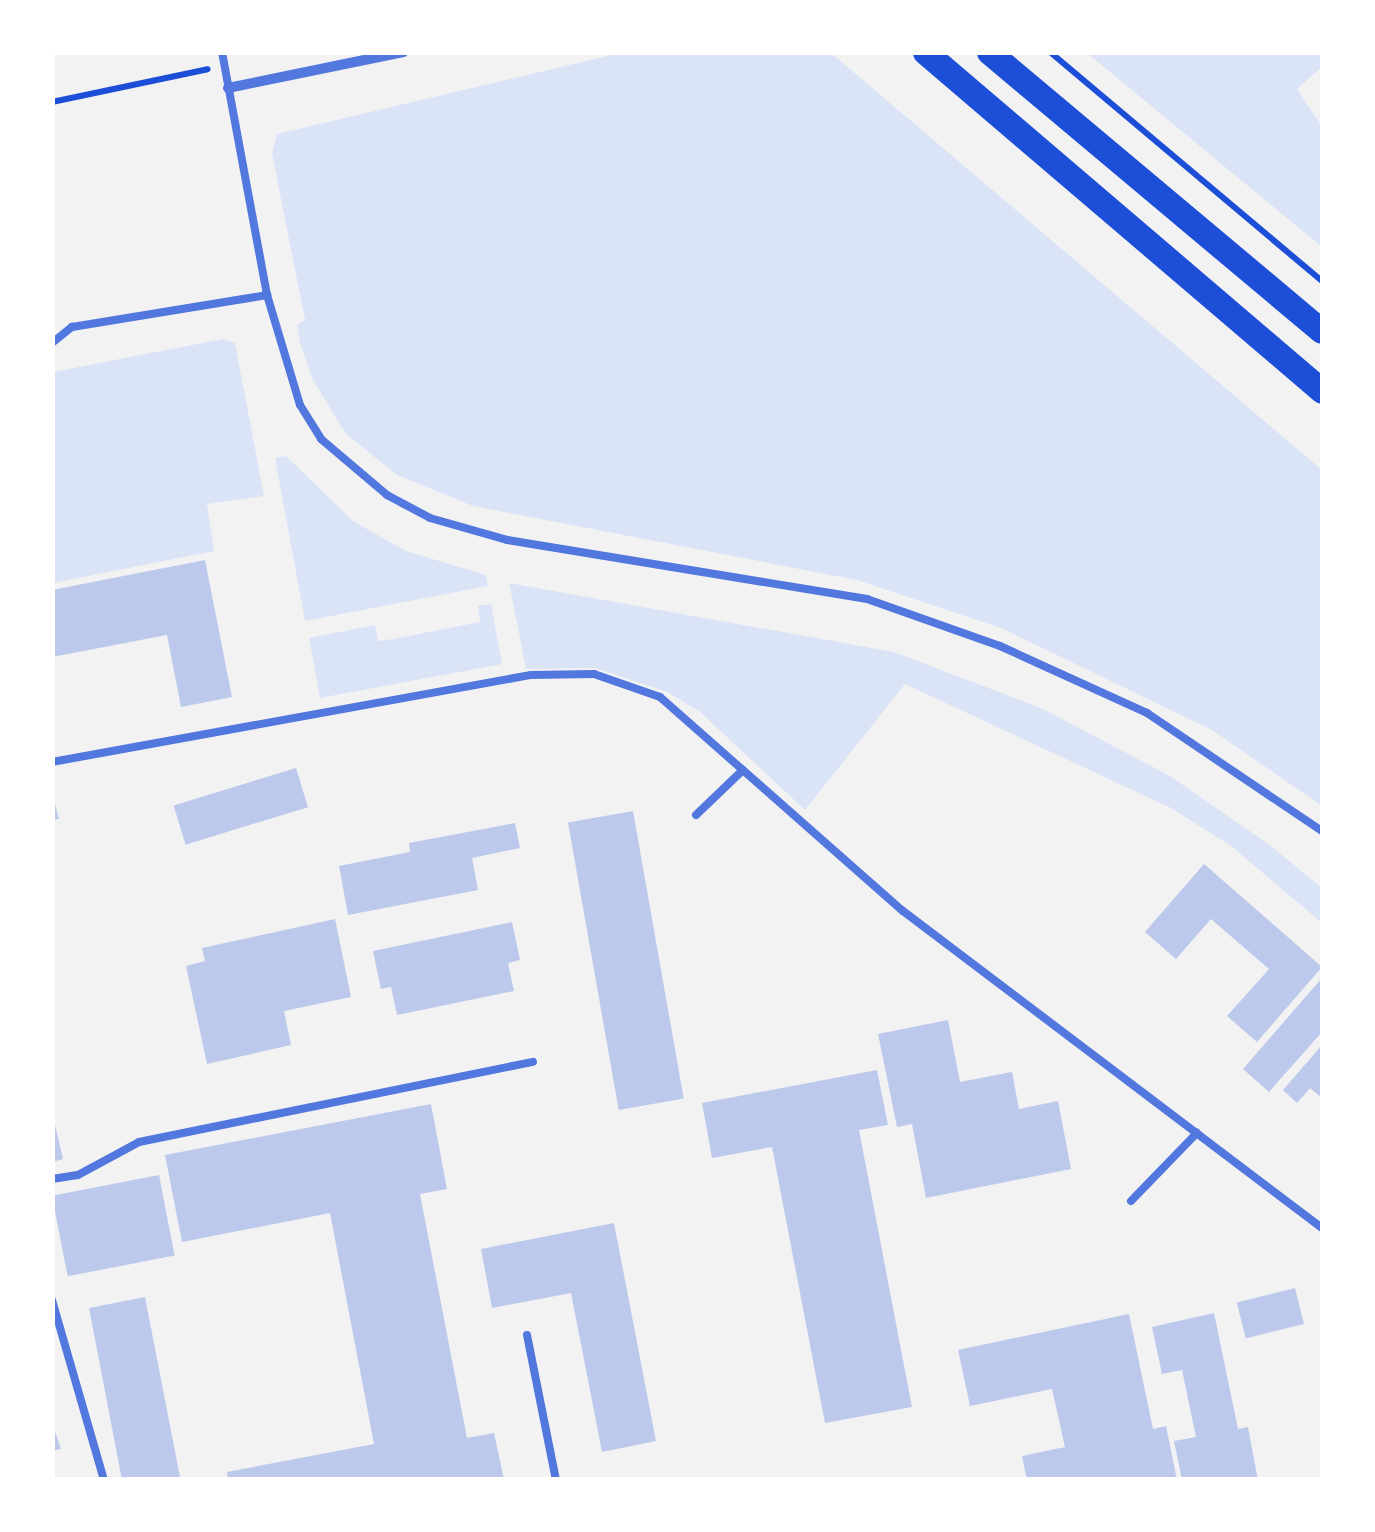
<!DOCTYPE html>
<style>
body{margin:0}
#map{position:relative;width:1375px;height:1532px;overflow:hidden;background:#f2f2f2;font-family:"Asap Condensed",sans-serif}
div>[style]{position:absolute}
.green>*{inset:0;background:#dbe4f7}
.building>*{inset:0;background:#bdc9ec;transform-origin:0 0}
.path>*{height:6px;margin:-3px;padding:0 3px;transform-origin:3px;border-radius:3px;background:#1d4ed8}
.service>*{height:8px;margin:-4px;padding:0 4px;transform-origin:4px;border-radius:4px;background:#5277de}
.minor>*{height:10px;margin:-5px;padding:0 5px;transform-origin:5px;border-radius:5px;background:#5277de}
.primary>*{height:25px;margin:-12.5px;padding:0 12.5px;transform-origin:12.5px;border-radius:12.5px;background:#1d4ed8}
span{translate:-50% -50%;white-space:nowrap;text-align:center;line-height:1.15;-webkit-text-stroke:10px #fff;paint-order:stroke}
.frame{position:absolute;inset:0;border:55px solid #fff;pointer-events:none}
</style>
<div id="map">
<div class="green">
<div style="clip-path:polygon(620px 53px,831px 53px,1322px 470px,1322px 806px,1212px 730px,1001px 628px,857px 580px,473px 506px,397px 475px,346px 434px,313px 380px,300px 343px,297px 325px,305px 320px,272px 153px,277px 134px)"></div>
<div style="clip-path:polygon(1087px 53px,1322px 53px,1322px 67px,1297px 89px,1322px 127px,1322px 247px)"></div>
<div style="clip-path:polygon(223px 339px,235px 343px,264px 496px,207px 504px,214px 551px,53px 583px,53px 372px)"></div>
<div style="clip-path:polygon(286px 456px,353px 521px,406px 551px,486px 575px,488px 586px,305px 621px,275px 458px)"></div>
<div style="clip-path:polygon(509px 583px,894px 652px,1041px 708px,1170px 776px,1271px 846px,1322px 888px,1322px 923px,1231px 846px,1171px 808px,905px 684px,805px 810px,699px 711px,667px 692px,595px 668px,526px 669px)"></div>
<div style="clip-path:polygon(491px 604px,502px 664px,320px 698px,309px 638px,375px 625px,378px 641px,393px 639px,480px 622px,478px 606px)"></div>
</div>
<div class="building">
<div style="clip-path:polygon(205px 560px,232px 697px,181px 707px,167px 635px,52px 657px,52px 590px)"></div>
<div style="left:296px;top:768px;width:41px;height:128px;rotate:73deg"></div>
<div style="clip-path:polygon(52px 793px,59px 819px,52px 820px)"></div>
<div style="left:633px;top:811px;width:292px;height:66px;rotate:80deg"></div>
<div style="clip-path:polygon(515px 823px,520px 848px,472px 858px,478px 890px,348px 915px,339px 866px,410px 852px,409px 843px)"></div>
<div style="clip-path:polygon(1204px 864px,1322px 967px,1257px 1042px,1227px 1016px,1269px 969px,1211px 919px,1176px 959px,1145px 932px)"></div>
<div style="clip-path:polygon(335px 919px,351px 997px,284px 1011px,291px 1045px,207px 1064px,186px 966px,205px 961px,202px 948px)"></div>
<div style="clip-path:polygon(512px 922px,520px 960px,508px 963px,514px 991px,397px 1015px,391px 987px,381px 989px,373px 951px)"></div>
<div style="clip-path:polygon(1322px 978px,1322px 1032px,1269px 1092px,1243px 1069px)"></div>
<div style="clip-path:polygon(948px 1020px,960px 1082px,1012px 1072px,1019px 1109px,1058px 1101px,1071px 1169px,926px 1198px,912px 1124px,897px 1127px,878px 1034px)"></div>
<div style="clip-path:polygon(1322px 1045px,1322px 1098px,1310px 1088px,1297px 1103px,1283px 1090px)"></div>
<div style="clip-path:polygon(877px 1070px,888px 1125px,859px 1130px,912px 1407px,825px 1423px,772px 1147px,712px 1158px,702px 1103px)"></div>
<div style="clip-path:polygon(431px 1104px,447px 1189px,420px 1194px,467px 1438px,494px 1433px,504px 1480px,228px 1480px,227px 1472px,374px 1444px,330px 1213px,182px 1242px,165px 1155px)"></div>
<div style="clip-path:polygon(52px 1112px,63px 1159px,52px 1162px)"></div>
<div style="left:159px;top:1175px;width:82px;height:109px;rotate:79deg"></div>
<div style="clip-path:polygon(614px 1223px,656px 1441px,602px 1452px,571px 1293px,492px 1308px,481px 1249px)"></div>
<div style="left:1295px;top:1288px;width:37px;height:60px;rotate:76deg"></div>
<div style="clip-path:polygon(145px 1297px,180px 1477px,169px 1480px,122px 1480px,89px 1308px)"></div>
<div style="clip-path:polygon(1214px 1313px,1238px 1429px,1248px 1427px,1258px 1480px,1182px 1480px,1174px 1441px,1196px 1437px,1182px 1370px,1162px 1374px,1152px 1327px)"></div>
<div style="clip-path:polygon(1129px 1314px,1153px 1429px,1166px 1426px,1177px 1480px,1027px 1480px,1022px 1456px,1065px 1447px,1052px 1389px,970px 1406px,958px 1350px)"></div>
<div style="clip-path:polygon(52px 1423px,61px 1449px,52px 1451px)"></div>
</div>
<div class="path">
<div style="left:1050px;top:52px;width:356px;rotate:40.1deg"></div>
<div style="left:52px;top:102px;width:159px;rotate:-11.9deg"></div>
</div>
<div class="service">
<div style="left:222px;top:52px;width:247px;rotate:79.5deg"></div>
<div style="left:267px;top:295px;width:115px;rotate:73.3deg"></div>
<div style="left:300px;top:405px;width:40px;rotate:58deg"></div>
<div style="left:321px;top:439px;width:87px;rotate:40.3deg"></div>
<div style="left:387px;top:495px;width:49px;rotate:28.1deg"></div>
<div style="left:430px;top:518px;width:80px;rotate:15.9deg"></div>
<div style="left:507px;top:540px;width:365px;rotate:9.3deg"></div>
<div style="left:867px;top:599px;width:141px;rotate:19.5deg"></div>
<div style="left:1000px;top:646px;width:162px;rotate:24.5deg"></div>
<div style="left:1147px;top:713px;width:211px;rotate:34deg"></div>
<div style="left:52px;top:343px;width:26px;rotate:-39deg"></div>
<div style="left:72px;top:327px;width:198px;rotate:-9.3deg"></div>
<div style="left:52px;top:762px;width:487px;rotate:-10.3deg"></div>
<div style="left:531px;top:675px;width:63px;rotate:-0.9deg"></div>
<div style="left:594px;top:674px;width:70px;rotate:19.2deg"></div>
<div style="left:660px;top:697px;width:324px;rotate:41.4deg"></div>
<div style="left:903px;top:911px;width:525px;rotate:37.11deg"></div>
<div style="left:696px;top:815px;width:65px;rotate:-43.8deg"></div>
<div style="left:52px;top:1179px;width:26px;rotate:-9deg"></div>
<div style="left:78px;top:1175px;width:69px;rotate:-28.4deg"></div>
<div style="left:139px;top:1142px;width:402px;rotate:-11.5deg"></div>
<div style="left:1131px;top:1201px;width:95px;rotate:-45.9deg"></div>
<div style="left:52px;top:1300px;width:187px;rotate:73.9deg"></div>
<div style="left:527px;top:1335px;width:148px;rotate:78.7deg"></div>
</div>
<div class="minor">
<div style="left:228px;top:88px;width:179px;rotate:-11.6deg"></div>
</div>
<div class="primary">
<div style="left:925px;top:52px;width:522px;rotate:40.49deg"></div>
<div style="left:989px;top:52px;width:434px;rotate:40deg"></div>
</div>
<div class="frame"></div>
</div>
